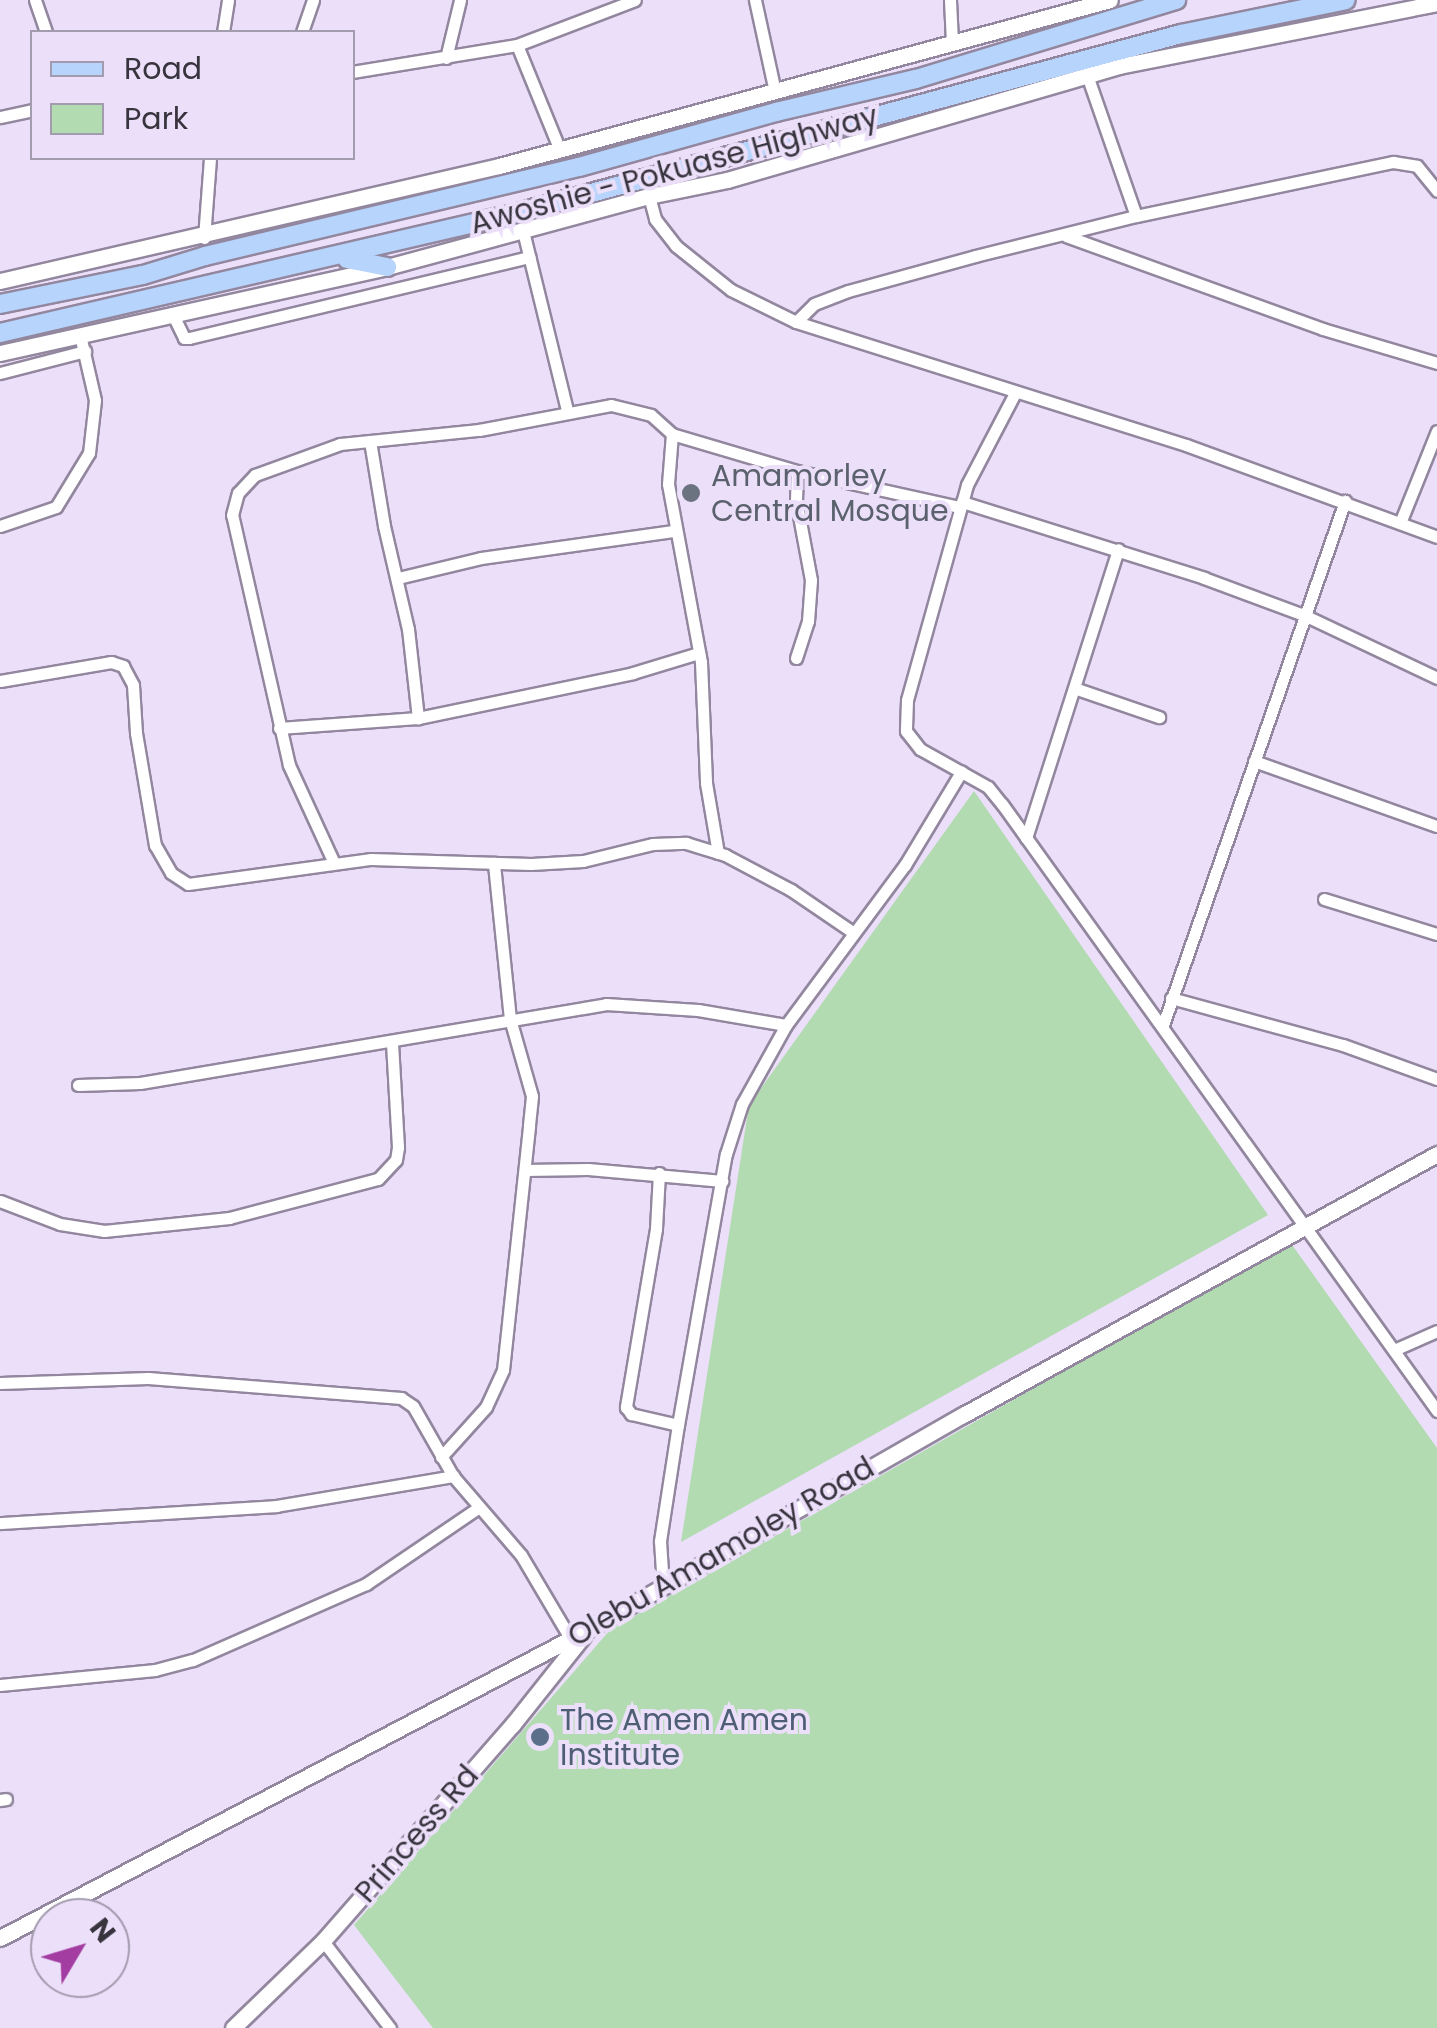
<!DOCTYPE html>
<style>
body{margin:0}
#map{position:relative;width:1437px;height:2028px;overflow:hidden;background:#ebdff9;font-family:Poppins,sans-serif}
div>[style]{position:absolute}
.green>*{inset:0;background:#b2dbb1}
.roads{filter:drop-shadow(2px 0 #92879e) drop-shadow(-2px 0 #92879e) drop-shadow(0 2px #92879e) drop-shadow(0 -2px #92879e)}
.minor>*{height:11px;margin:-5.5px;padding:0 5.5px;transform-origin:5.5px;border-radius:5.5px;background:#fff}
.tertiary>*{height:15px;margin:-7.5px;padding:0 7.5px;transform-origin:7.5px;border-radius:7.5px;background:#fff}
.primary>*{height:18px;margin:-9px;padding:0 9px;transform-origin:9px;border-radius:9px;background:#b7d4fd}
.dots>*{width:28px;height:28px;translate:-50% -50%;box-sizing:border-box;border:5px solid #ebdff9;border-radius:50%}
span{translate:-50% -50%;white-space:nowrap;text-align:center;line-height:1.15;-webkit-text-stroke:8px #ebdff9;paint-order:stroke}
.street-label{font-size:30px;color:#38343e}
.worship-label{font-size:30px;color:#5b616d}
.left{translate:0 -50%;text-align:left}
.service-label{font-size:30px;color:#4e5e75}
.legend{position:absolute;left:30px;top:30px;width:325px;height:130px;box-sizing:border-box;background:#ebdff9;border:2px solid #a39bae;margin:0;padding:12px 18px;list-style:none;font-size:30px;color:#38343e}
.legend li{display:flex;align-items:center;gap:20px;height:50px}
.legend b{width:50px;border:2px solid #a39bae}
.north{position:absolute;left:30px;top:1898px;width:100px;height:100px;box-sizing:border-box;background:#ebdff9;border:2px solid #a39bae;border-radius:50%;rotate:52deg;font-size:28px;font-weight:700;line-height:40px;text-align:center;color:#38343e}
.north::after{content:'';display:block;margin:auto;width:35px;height:45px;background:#a33da1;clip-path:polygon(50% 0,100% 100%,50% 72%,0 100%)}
</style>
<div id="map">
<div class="green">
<div style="clip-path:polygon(974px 791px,1268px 1215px,681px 1542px,749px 1105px)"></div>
<div style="clip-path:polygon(1290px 1242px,1437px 1448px,1437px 2028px,433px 2028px,354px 1925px,610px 1630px)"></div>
</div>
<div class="roads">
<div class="minor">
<div style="left:35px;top:0;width:34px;rotate:71deg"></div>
<div style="left:755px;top:0;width:94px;rotate:77.7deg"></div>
<div style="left:950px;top:0;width:42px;rotate:87.3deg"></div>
<div style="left:223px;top:32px;width:32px;rotate:-81deg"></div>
<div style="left:302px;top:32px;width:34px;rotate:-71deg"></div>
<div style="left:517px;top:45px;width:111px;rotate:67.8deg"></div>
<div style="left:446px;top:58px;width:60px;rotate:-76.4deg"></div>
<div style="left:352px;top:72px;width:167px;rotate:-9.3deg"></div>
<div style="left:517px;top:45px;width:126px;rotate:-20.9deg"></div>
<div style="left:1088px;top:78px;width:146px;rotate:70.8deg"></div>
<div style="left:0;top:117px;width:33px;rotate:-12deg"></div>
<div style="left:649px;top:196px;width:24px;rotate:75deg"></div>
<div style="left:655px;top:219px;width:34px;rotate:52deg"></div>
<div style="left:676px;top:246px;width:70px;rotate:38.7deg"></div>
<div style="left:731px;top:290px;width:72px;rotate:26.2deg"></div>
<div style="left:796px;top:322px;width:409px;rotate:17.5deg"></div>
<div style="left:1186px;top:445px;width:267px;rotate:20.1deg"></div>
<div style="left:523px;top:231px;width:184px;rotate:76.2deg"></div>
<div style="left:1066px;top:236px;width:273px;rotate:19.9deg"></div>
<div style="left:1323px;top:329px;width:119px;rotate:16.6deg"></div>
<div style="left:204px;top:238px;width:80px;rotate:-85.7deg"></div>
<div style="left:173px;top:315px;width:25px;rotate:64deg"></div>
<div style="left:184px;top:338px;width:5px"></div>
<div style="left:189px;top:338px;width:350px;rotate:-13.4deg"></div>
<div style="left:796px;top:322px;width:25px;rotate:-45deg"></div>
<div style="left:814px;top:304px;width:36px;rotate:-21deg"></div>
<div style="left:848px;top:291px;width:132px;rotate:-15.4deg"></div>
<div style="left:975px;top:256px;width:166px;rotate:-14deg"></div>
<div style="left:1136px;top:216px;width:263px;rotate:-11.9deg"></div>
<div style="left:1393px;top:162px;width:24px;rotate:9deg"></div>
<div style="left:1417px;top:166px;width:32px;rotate:51deg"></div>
<div style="left:0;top:373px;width:88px;rotate:-14.5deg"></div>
<div style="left:1015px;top:393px;width:104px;rotate:117.6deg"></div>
<div style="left:967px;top:485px;width:223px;rotate:105.6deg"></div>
<div style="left:907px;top:700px;width:31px;rotate:92deg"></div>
<div style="left:906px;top:731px;width:23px;rotate:52deg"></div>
<div style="left:920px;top:749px;width:78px;rotate:29.2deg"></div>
<div style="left:988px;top:787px;width:22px;rotate:51deg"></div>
<div style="left:1002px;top:804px;width:747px;rotate:54.37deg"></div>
<div style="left:672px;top:434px;width:50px;rotate:94.6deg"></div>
<div style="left:668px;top:484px;width:181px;rotate:79.5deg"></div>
<div style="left:701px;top:662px;width:121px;rotate:87.6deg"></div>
<div style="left:706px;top:783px;width:71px;rotate:80.3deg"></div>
<div style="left:370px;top:441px;width:86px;rotate:80.6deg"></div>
<div style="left:384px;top:526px;width:106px;rotate:76.9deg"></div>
<div style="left:408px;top:629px;width:90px;rotate:83.6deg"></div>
<div style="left:962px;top:502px;width:254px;rotate:17.4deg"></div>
<div style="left:1204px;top:578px;width:109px;rotate:20.4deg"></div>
<div style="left:1306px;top:616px;width:145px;rotate:25.3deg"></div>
<div style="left:1400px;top:523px;width:99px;rotate:-68.1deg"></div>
<div style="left:0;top:526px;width:59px;rotate:-18.7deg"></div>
<div style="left:56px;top:507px;width:63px;rotate:-58.6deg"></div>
<div style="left:89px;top:453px;width:53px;rotate:-83.5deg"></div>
<div style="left:95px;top:400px;width:67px;rotate:-103deg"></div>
<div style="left:398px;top:578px;width:85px;rotate:-13.5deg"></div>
<div style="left:481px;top:558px;width:194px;rotate:-8deg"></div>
<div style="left:796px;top:658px;width:39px;rotate:-72deg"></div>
<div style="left:808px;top:621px;width:41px;rotate:-85.8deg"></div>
<div style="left:811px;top:580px;width:81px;rotate:-100.6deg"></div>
<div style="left:796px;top:500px;width:29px;rotate:-88deg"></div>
<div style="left:0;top:681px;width:113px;rotate:-9.7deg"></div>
<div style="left:111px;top:662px;width:13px;rotate:18deg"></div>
<div style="left:123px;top:666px;width:21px;rotate:62deg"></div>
<div style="left:133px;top:685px;width:48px;rotate:86.4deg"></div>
<div style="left:136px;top:733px;width:114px;rotate:80.4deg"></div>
<div style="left:155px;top:845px;width:32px;rotate:60deg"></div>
<div style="left:171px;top:873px;width:20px;rotate:33deg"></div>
<div style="left:188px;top:884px;width:185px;rotate:-7.8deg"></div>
<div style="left:371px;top:859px;width:160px;rotate:1.8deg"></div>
<div style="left:531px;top:864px;width:52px;rotate:-3.3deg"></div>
<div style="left:583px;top:861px;width:72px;rotate:-13.7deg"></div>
<div style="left:653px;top:844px;width:33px;rotate:-2deg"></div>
<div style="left:686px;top:843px;width:41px;rotate:17.1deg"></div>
<div style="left:725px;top:855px;width:75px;rotate:27.9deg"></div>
<div style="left:791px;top:890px;width:76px;rotate:34.3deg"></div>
<div style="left:1077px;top:689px;width:87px;rotate:18.9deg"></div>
<div style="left:279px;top:728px;width:139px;rotate:-4.1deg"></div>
<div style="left:418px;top:718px;width:220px;rotate:-11.8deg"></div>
<div style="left:633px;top:673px;width:69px;rotate:-16.9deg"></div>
<div style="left:1254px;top:761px;width:194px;rotate:19.6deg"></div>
<div style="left:1026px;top:838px;width:303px;rotate:-72.3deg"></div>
<div style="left:334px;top:863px;width:108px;rotate:-114.7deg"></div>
<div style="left:289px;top:765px;width:256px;rotate:-102.8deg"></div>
<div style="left:232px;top:515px;width:23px;rotate:-75deg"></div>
<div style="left:238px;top:493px;width:25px;rotate:-47deg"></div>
<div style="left:255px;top:475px;width:90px;rotate:-20deg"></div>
<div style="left:340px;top:444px;width:140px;rotate:-5.8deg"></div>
<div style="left:479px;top:430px;width:134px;rotate:-10.7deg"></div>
<div style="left:611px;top:405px;width:41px;rotate:14deg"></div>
<div style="left:651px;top:415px;width:28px;rotate:42deg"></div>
<div style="left:672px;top:434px;width:130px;rotate:16.5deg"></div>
<div style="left:797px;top:471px;width:167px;rotate:12.5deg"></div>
<div style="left:1324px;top:899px;width:118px;rotate:17.2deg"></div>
<div style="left:1171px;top:998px;width:178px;rotate:15.3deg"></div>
<div style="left:1343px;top:1045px;width:100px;rotate:19.9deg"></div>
<div style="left:1163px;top:1025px;width:555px;rotate:-70.85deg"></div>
<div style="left:78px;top:1085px;width:62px;rotate:-1.8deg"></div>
<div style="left:140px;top:1083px;width:473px;rotate:-9.6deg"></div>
<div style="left:606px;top:1004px;width:92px;rotate:3.7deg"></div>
<div style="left:698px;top:1010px;width:89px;rotate:9.7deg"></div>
<div style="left:525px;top:1170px;width:63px;rotate:-0.9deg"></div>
<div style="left:588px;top:1169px;width:135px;rotate:5.1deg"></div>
<div style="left:659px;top:1173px;width:56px;rotate:93.1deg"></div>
<div style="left:656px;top:1229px;width:181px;rotate:99.6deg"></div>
<div style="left:626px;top:1407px;width:9px;rotate:54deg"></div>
<div style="left:631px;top:1414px;width:48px;rotate:13.2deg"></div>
<div style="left:0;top:1201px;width:64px;rotate:21deg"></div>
<div style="left:60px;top:1224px;width:45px;rotate:9deg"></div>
<div style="left:104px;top:1231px;width:126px;rotate:-5.9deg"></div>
<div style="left:229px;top:1218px;width:154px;rotate:-14.7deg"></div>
<div style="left:378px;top:1179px;width:26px;rotate:-47deg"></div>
<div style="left:396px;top:1160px;width:13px;rotate:-81deg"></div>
<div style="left:398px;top:1147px;width:105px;rotate:-93.3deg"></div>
<div style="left:1394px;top:1350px;width:47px;rotate:-23.8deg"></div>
<div style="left:0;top:1383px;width:148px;rotate:-1.9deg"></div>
<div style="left:148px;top:1378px;width:254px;rotate:4.5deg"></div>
<div style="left:401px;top:1398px;width:14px;rotate:34deg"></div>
<div style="left:413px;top:1406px;width:81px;rotate:60.3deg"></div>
<div style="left:453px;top:1476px;width:104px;rotate:49.3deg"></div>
<div style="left:521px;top:1555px;width:96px;rotate:59.4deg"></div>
<div style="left:441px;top:1457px;width:67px;rotate:-48deg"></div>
<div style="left:486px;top:1407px;width:41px;rotate:-65.3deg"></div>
<div style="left:503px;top:1370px;width:246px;rotate:-83.9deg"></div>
<div style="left:529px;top:1125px;width:29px;rotate:-84deg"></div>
<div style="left:532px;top:1096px;width:80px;rotate:-105.9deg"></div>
<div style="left:510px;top:1019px;width:157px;rotate:-95.9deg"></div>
<div style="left:0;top:1523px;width:277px;rotate:-3.5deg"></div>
<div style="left:276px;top:1506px;width:180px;rotate:-9.6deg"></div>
<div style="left:663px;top:1587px;width:46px;rotate:-93.7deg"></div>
<div style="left:660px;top:1541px;width:117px;rotate:-81.2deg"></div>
<div style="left:678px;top:1425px;width:275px;rotate:-80deg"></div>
<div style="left:726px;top:1154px;width:52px;rotate:-72.3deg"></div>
<div style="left:742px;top:1104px;width:90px;rotate:-60.9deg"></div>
<div style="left:786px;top:1025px;width:199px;rotate:-53.4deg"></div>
<div style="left:905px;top:865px;width:109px;rotate:-58.9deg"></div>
<div style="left:0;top:1685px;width:156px;rotate:-5.5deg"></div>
<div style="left:155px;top:1670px;width:39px;rotate:-15deg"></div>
<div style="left:193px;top:1660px;width:189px;rotate:-23.7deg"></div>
<div style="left:366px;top:1584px;width:135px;rotate:-34.2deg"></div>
<div style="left:0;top:1800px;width:6px;rotate:-9deg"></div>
<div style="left:323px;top:1941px;width:110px;rotate:52.4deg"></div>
</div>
<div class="tertiary">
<div style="left:0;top:281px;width:512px;rotate:-12.98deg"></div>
<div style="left:499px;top:166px;width:633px;rotate:-15.2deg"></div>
<div style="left:0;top:353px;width:396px;rotate:-12.5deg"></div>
<div style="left:387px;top:267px;width:271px;rotate:-15.2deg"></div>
<div style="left:649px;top:196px;width:80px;rotate:-11.6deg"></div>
<div style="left:727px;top:180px;width:408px;rotate:-16.2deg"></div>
<div style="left:1119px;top:66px;width:324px;rotate:-11.2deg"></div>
<div style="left:0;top:1938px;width:665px;rotate:-27.68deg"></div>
<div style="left:589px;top:1629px;width:431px;rotate:-29.8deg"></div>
<div style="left:963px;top:1415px;width:541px;rotate:-28.84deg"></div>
<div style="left:233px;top:2028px;width:125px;rotate:-44deg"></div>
<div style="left:323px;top:1941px;width:288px;rotate:-48.8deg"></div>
<div style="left:513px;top:1724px;width:112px;rotate:-51.5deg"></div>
</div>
<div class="primary">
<div style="left:347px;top:259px;width:41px;rotate:11.3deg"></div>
<div style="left:0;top:304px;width:146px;rotate:-11.5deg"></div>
<div style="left:143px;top:275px;width:65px;rotate:-17deg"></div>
<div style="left:205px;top:256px;width:384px;rotate:-13.4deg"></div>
<div style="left:579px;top:167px;width:205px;rotate:-15.6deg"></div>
<div style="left:776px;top:112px;width:144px;rotate:-13.3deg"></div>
<div style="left:916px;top:79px;width:272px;rotate:-16.9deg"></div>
<div style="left:0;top:333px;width:531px;rotate:-13.07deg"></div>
<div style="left:517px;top:213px;width:688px;rotate:-15.09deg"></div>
<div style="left:1181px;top:34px;width:168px;rotate:-11.6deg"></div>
</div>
</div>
<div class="dots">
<div style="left:691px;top:493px;background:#6b7280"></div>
<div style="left:540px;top:1737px;background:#5c6f8a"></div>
</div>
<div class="street-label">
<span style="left:674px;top:170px;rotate:-15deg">Awoshie - Pokuase Highway</span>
<span style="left:721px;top:1552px;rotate:-30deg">Olebu Amamoley Road</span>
<span style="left:417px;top:1834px;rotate:-49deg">Princess Rd</span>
</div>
<div class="worship-label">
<span class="left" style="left:711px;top:493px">Amamorley<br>Central Mosque</span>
</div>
<div class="service-label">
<span class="left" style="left:560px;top:1737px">The Amen Amen<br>Institute</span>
</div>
<ul class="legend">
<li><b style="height:12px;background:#b7d4fd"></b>Road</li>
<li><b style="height:28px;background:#b2dbb1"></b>Park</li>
</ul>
<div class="north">N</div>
</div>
